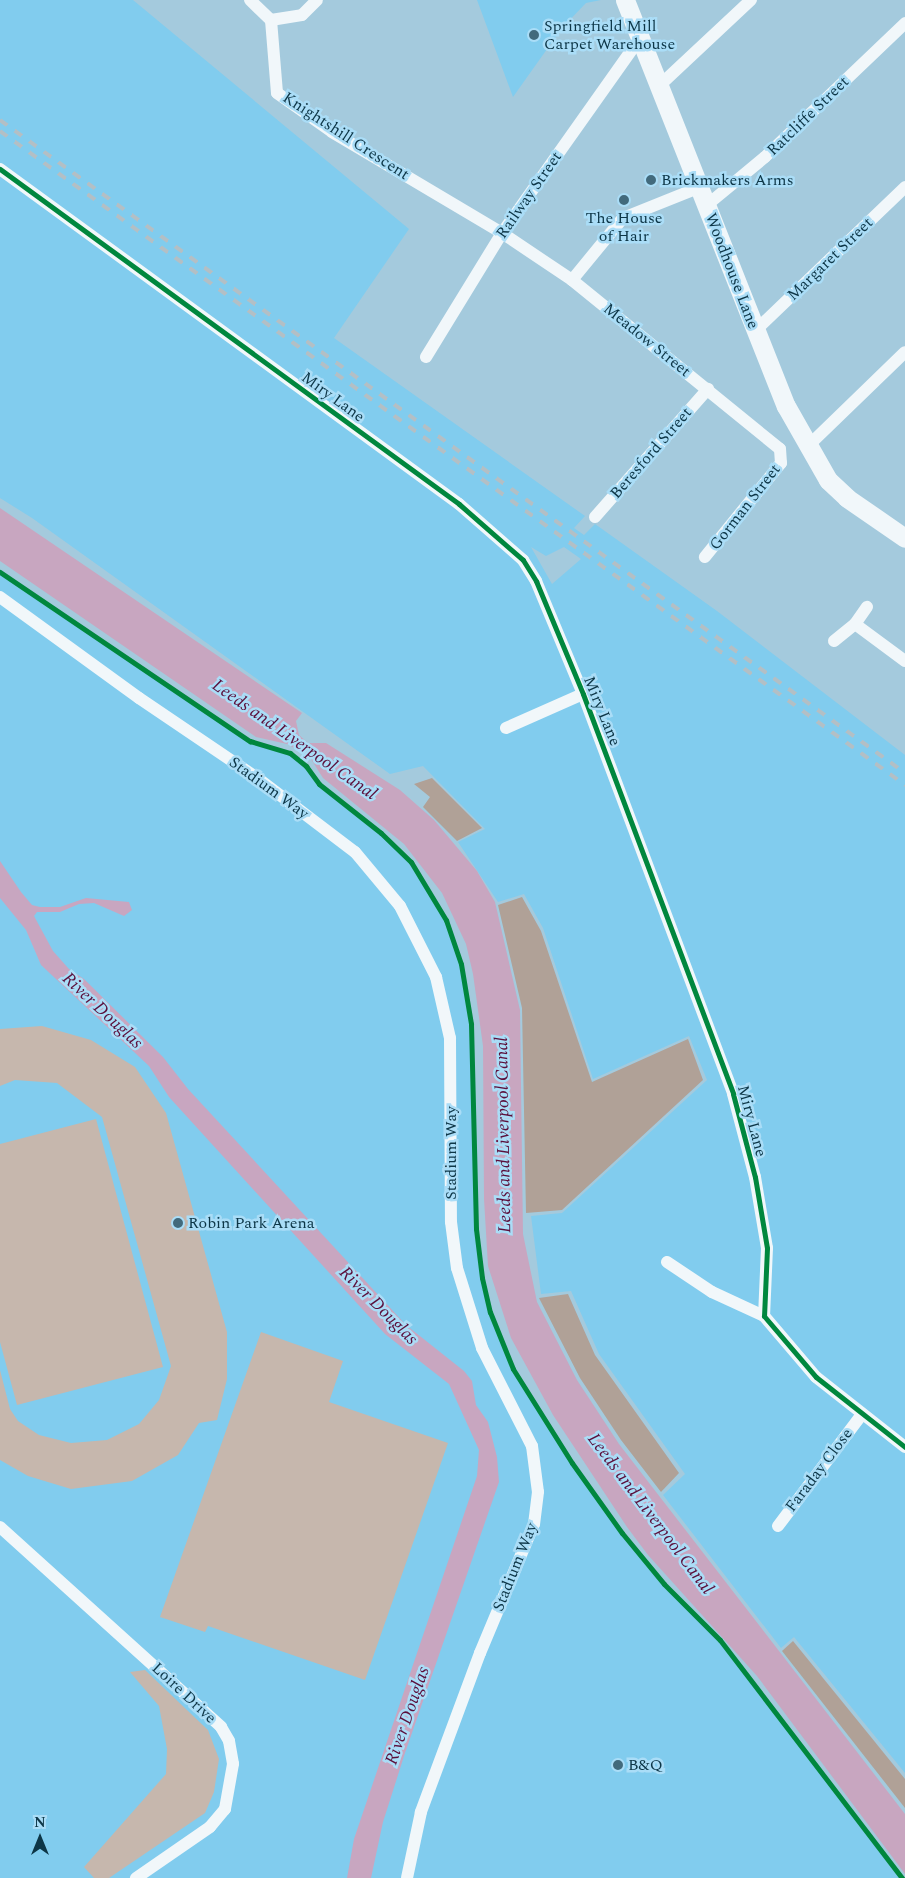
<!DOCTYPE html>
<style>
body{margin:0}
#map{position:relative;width:905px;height:1878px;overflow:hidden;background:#a4cadd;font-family:Spectral,serif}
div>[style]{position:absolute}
.built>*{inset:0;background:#81ccee}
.green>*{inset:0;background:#c6b7ad}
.forest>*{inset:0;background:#b0a197}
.water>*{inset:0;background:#c8a6c0}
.street>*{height:12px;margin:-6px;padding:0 6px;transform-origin:6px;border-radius:6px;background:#f1f7fa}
.secondary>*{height:19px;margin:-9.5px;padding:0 9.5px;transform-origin:9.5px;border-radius:9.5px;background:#f1f7fa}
.rail>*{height:4px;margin-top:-2px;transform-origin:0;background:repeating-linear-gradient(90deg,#b3bfc5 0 9px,transparent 0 18px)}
.cycleway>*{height:5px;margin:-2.5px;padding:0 2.5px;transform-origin:2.5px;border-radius:2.5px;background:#00873e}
.dots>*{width:14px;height:14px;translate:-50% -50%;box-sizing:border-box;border:2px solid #aaddf7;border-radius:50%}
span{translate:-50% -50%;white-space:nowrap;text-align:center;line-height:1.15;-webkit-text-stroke:5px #aaddf7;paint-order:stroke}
.poi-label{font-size:16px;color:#0d3647}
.left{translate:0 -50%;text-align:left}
.street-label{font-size:16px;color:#0d3647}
.water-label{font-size:18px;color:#5b0f3b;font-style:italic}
.north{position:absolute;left:15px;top:1813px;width:50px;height:50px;-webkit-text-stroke:4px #aaddf7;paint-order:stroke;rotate:0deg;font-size:14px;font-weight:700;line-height:20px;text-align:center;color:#0d3647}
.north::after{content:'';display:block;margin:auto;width:18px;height:22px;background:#0d3647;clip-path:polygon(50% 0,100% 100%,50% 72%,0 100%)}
</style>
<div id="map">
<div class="built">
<div style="clip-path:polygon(evenodd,0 0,133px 0,409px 229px,334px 338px,585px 516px,574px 528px,584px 535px,595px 524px,717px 611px,905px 755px,905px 1773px,794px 1637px,781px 1648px,663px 1495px,685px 1474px,599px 1354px,571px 1291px,541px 1294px,531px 1216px,562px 1213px,707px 1080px,689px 1036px,593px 1079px,543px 928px,524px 894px,498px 902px,458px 842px,485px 829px,423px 766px,390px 774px,32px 518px,0 498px,0 0,531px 547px,546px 556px,564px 547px,581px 559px,552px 584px,531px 547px)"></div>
<div style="clip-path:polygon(477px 0,601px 0,586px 3px,562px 28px,513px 97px)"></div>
<div style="clip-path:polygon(0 572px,250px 741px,290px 753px,306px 766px,319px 784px,381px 833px,411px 862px,446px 920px,461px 964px,471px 1024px,476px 1229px,482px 1278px,490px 1312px,512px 1369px,572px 1463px,622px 1533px,664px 1584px,720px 1640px,901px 1878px,0 1878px)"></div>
</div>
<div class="green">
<div style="clip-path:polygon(42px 1026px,91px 1040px,135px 1067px,166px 1113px,227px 1332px,227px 1379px,217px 1420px,199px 1423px,178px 1455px,132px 1481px,71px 1489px,28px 1476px,0 1460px,0 1370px,10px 1409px,18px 1421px,39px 1435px,71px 1443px,107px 1440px,139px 1424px,159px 1400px,171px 1366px,102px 1117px,57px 1083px,15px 1080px,0 1086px,0 1029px)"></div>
<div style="clip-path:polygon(96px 1119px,163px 1367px,17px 1405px,0 1342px,0 1144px)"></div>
<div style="clip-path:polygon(261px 1332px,343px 1361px,329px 1402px,448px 1443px,365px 1680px,208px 1626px,205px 1632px,160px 1617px)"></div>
<div style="clip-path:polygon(145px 1670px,208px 1730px,219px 1759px,214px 1792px,205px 1813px,109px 1878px,94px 1878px,84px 1867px,166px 1774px,167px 1749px,159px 1706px,130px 1672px)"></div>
</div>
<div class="forest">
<div style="clip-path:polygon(432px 778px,482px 828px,457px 841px,423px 807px,430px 797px,414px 784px)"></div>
<div style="clip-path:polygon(522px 897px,541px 931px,592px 1082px,688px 1039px,703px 1080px,562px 1210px,526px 1213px,522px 1008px,498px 905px)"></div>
<div style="clip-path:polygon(568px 1294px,595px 1355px,679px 1473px,661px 1492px,621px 1440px,580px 1378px,539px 1298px)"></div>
<div style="clip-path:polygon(793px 1641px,905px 1779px,905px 1808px,782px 1651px)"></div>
</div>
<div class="water">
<div style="clip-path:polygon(0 508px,302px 713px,296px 721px,299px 735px,308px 743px,326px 743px,400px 790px,434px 820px,477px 871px,495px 902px,520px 1010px,523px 1234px,537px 1302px,577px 1380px,619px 1444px,905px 1814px,905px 1874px,757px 1676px,648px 1555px,627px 1527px,553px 1415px,511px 1338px,488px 1266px,484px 1199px,483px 1046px,473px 974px,466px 944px,442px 893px,404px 844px,323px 778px,309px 756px,287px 744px,256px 737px,0 561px)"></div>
<div style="clip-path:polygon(0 861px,21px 892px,32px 905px,40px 907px,60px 907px,86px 898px,129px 902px,132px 910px,124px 916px,94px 903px,79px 904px,60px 912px,37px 912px,34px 916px,53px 951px,69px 969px,84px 979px,163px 1057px,188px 1089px,406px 1325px,464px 1371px,472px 1381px,476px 1405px,488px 1422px,497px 1457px,499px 1482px,405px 1753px,383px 1822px,371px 1878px,347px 1878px,354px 1839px,477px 1476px,479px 1450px,449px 1384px,385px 1334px,169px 1097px,149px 1066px,41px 965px,26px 930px,0 898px)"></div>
</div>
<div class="street">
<div style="left:250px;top:0;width:29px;rotate:44deg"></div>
<div style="left:271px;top:20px;width:73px;rotate:85.3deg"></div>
<div style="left:277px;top:93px;width:67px;rotate:35.3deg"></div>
<div style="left:332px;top:132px;width:198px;rotate:30.7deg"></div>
<div style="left:502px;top:233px;width:84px;rotate:33.9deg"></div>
<div style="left:572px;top:280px;width:268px;rotate:39.1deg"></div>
<div style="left:780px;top:449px;width:14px;rotate:86deg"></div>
<div style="left:781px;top:463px;width:121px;rotate:129deg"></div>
<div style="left:271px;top:20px;width:31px;rotate:-9deg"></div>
<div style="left:302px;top:15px;width:21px;rotate:-45deg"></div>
<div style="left:659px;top:86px;width:126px;rotate:-43.1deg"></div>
<div style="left:0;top:169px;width:568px;rotate:36.12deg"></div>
<div style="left:459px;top:504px;width:85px;rotate:41.2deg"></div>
<div style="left:523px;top:560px;width:25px;rotate:58deg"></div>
<div style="left:536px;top:581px;width:122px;rotate:67.4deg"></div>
<div style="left:583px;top:694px;width:427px;rotate:69.4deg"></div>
<div style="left:733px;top:1094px;width:86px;rotate:75.2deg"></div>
<div style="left:755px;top:1177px;width:72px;rotate:80.4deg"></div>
<div style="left:767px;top:1248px;width:68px;rotate:92.5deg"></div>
<div style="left:764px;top:1316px;width:80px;rotate:49.6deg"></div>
<div style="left:816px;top:1377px;width:113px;rotate:38.2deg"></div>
<div style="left:707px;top:205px;width:75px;rotate:-39.6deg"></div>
<div style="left:765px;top:157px;width:194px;rotate:-43.7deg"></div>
<div style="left:572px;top:280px;width:80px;rotate:-50.6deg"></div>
<div style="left:623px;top:218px;width:81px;rotate:-21.8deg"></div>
<div style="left:755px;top:331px;width:208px;rotate:-43.8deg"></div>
<div style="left:426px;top:357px;width:145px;rotate:-58.5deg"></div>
<div style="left:502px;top:233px;width:239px;rotate:-54.7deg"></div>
<div style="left:807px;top:447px;width:136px;rotate:-44.1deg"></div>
<div style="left:595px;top:517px;width:171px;rotate:-48.6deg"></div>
<div style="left:0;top:597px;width:172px;rotate:36deg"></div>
<div style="left:139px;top:698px;width:146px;rotate:34.1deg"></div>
<div style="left:260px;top:780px;width:119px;rotate:37.2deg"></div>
<div style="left:355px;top:852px;width:70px;rotate:50.2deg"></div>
<div style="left:400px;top:906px;width:80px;rotate:63.1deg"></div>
<div style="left:436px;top:977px;width:63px;rotate:77.1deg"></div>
<div style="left:450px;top:1038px;width:184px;rotate:89.7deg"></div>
<div style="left:451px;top:1222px;width:46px;rotate:82.6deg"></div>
<div style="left:457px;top:1268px;width:84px;rotate:72.6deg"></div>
<div style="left:482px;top:1348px;width:110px;rotate:63deg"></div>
<div style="left:532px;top:1446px;width:46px;rotate:82.6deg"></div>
<div style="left:538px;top:1492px;width:32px;rotate:97deg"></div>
<div style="left:534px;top:1524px;width:140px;rotate:112.7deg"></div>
<div style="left:480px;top:1653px;width:170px;rotate:110.4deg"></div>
<div style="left:421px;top:1812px;width:67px;rotate:102deg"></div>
<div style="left:855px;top:624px;width:62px;rotate:36.5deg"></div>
<div style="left:834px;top:641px;width:27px;rotate:-39deg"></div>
<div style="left:855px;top:624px;width:21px;rotate:-55deg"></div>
<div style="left:506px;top:728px;width:84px;rotate:-23.8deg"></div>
<div style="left:667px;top:1262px;width:54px;rotate:33.7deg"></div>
<div style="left:712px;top:1292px;width:57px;rotate:24.8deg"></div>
<div style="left:778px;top:1526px;width:140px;rotate:-53.1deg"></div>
<div style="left:0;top:1527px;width:298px;rotate:42.1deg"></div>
<div style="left:221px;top:1727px;width:16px;rotate:60deg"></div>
<div style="left:229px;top:1741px;width:23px;rotate:80deg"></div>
<div style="left:233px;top:1764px;width:46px;rotate:100.1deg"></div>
<div style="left:225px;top:1809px;width:23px;rotate:130deg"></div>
<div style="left:210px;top:1827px;width:90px;rotate:145.4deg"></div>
</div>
<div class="secondary">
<div style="left:625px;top:0;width:437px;rotate:68.4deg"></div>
<div style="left:786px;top:406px;width:85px;rotate:60.4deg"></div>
<div style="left:828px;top:480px;width:26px;rotate:43deg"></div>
<div style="left:847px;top:498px;width:70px;rotate:34.6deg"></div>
</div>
<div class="rail">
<div style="left:0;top:120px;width:1116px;rotate:35.81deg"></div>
<div style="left:0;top:131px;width:1117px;rotate:35.85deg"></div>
</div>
<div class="cycleway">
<div style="left:0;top:169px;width:568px;rotate:36.12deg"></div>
<div style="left:459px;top:504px;width:85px;rotate:41.2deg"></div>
<div style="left:523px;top:560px;width:25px;rotate:58deg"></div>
<div style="left:536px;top:581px;width:122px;rotate:67.4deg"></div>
<div style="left:583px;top:694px;width:427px;rotate:69.4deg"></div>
<div style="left:733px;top:1094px;width:86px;rotate:75.2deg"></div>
<div style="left:755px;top:1177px;width:72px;rotate:80.4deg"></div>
<div style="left:767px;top:1248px;width:68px;rotate:92.5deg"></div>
<div style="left:764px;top:1316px;width:80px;rotate:49.6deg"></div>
<div style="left:816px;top:1377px;width:113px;rotate:38.2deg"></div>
<div style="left:0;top:572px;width:302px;rotate:34.1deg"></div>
<div style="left:250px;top:741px;width:42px;rotate:16.7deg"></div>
<div style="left:290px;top:753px;width:21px;rotate:39deg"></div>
<div style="left:306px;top:766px;width:22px;rotate:54deg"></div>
<div style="left:319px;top:784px;width:79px;rotate:38.3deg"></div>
<div style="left:381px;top:833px;width:42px;rotate:44deg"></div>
<div style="left:411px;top:862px;width:68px;rotate:58.9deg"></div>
<div style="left:446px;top:920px;width:46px;rotate:71.2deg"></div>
<div style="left:461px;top:964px;width:61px;rotate:80.5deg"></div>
<div style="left:471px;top:1024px;width:205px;rotate:88.6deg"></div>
<div style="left:476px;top:1229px;width:49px;rotate:83deg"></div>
<div style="left:482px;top:1278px;width:35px;rotate:77deg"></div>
<div style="left:490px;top:1312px;width:61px;rotate:68deg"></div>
<div style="left:513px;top:1369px;width:111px;rotate:57.9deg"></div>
<div style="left:572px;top:1463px;width:86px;rotate:54.5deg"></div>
<div style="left:622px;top:1533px;width:66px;rotate:50.5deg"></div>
<div style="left:664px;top:1584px;width:79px;rotate:45deg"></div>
<div style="left:720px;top:1640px;width:300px;rotate:52.6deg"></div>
</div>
<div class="dots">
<div style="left:534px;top:35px;background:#426a7c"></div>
<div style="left:651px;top:180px;background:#426a7c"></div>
<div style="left:624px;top:200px;background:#426a7c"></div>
<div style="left:178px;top:1223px;background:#426a7c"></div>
<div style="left:618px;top:1765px;background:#426a7c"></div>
</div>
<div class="poi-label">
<span class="left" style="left:544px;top:35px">Springfield Mill<br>Carpet Warehouse</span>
<span class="left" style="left:661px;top:180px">Brickmakers Arms</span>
<span style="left:624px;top:227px">The House<br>of Hair</span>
<span class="left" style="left:188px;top:1223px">Robin Park Arena</span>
<span class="left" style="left:628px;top:1765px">B&amp;Q</span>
</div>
<div class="street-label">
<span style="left:808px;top:116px;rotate:-44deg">Ratcliffe Street</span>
<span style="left:346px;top:136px;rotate:33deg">Knightshill Crescent</span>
<span style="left:529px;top:195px;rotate:-55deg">Railway Street</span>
<span style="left:830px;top:259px;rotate:-44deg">Margaret Street</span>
<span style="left:732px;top:271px;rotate:69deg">Woodhouse Lane</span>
<span style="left:647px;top:340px;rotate:39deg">Meadow Street</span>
<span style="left:333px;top:397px;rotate:36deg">Miry Lane</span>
<span style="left:651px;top:453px;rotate:-49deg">Beresford Street</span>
<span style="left:745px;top:507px;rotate:-52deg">Gorman Street</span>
<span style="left:602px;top:711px;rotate:68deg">Miry Lane</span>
<span style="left:269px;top:788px;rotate:36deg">Stadium Way</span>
<span style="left:752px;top:1121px;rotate:75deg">Miry Lane</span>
<span style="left:451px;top:1153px;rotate:-90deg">Stadium Way</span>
<span style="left:819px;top:1470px;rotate:-53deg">Faraday Close</span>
<span style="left:515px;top:1567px;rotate:-68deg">Stadium Way</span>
<span style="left:184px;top:1693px;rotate:43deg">Loire Drive</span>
</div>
<div class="water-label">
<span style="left:294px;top:740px;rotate:35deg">Leeds and Liverpool Canal</span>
<span style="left:102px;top:1011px;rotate:43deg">River Douglas</span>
<span style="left:504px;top:1135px;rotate:-91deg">Leeds and Liverpool Canal</span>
<span style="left:378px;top:1306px;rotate:45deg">River Douglas</span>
<span style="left:650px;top:1514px;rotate:53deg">Leeds and Liverpool Canal</span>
<span style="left:408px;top:1716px;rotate:-71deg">River Douglas</span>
</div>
<div class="north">N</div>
</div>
